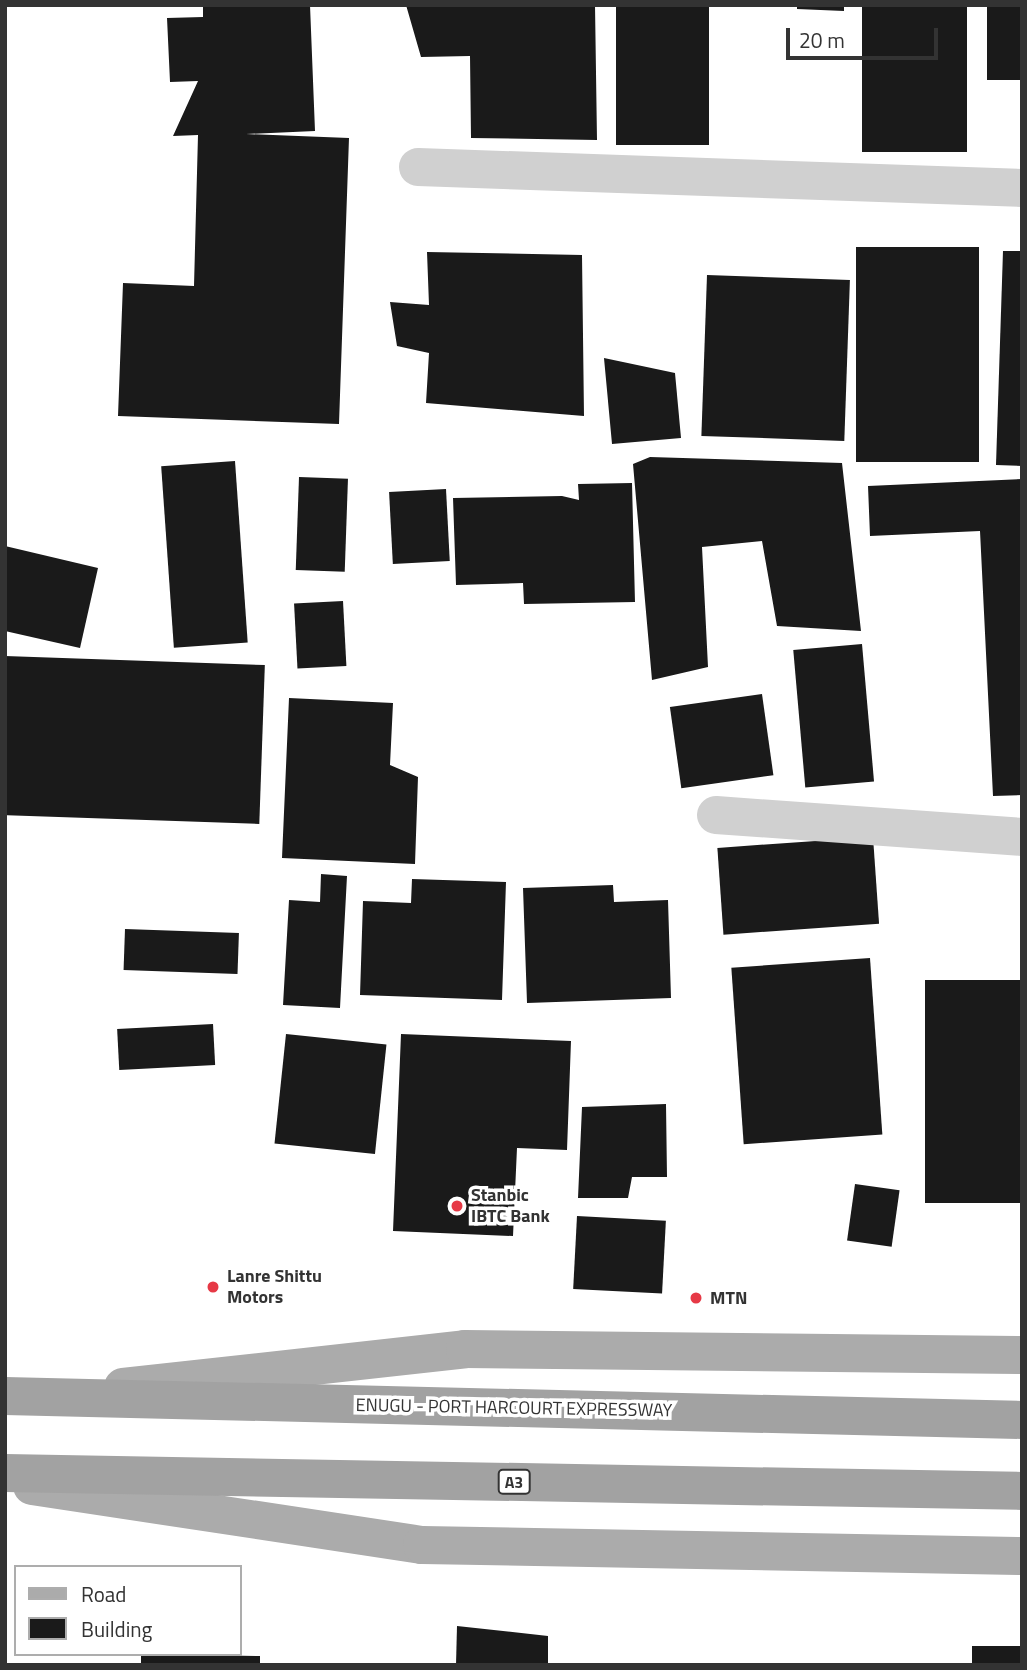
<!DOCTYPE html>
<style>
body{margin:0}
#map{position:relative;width:1027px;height:1670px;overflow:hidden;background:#fff;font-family:"Titillium Web",sans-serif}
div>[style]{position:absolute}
.building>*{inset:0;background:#1a1a1a;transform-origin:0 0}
.minor>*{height:38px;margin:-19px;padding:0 19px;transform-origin:19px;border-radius:19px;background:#d0d0d0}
.primary>*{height:38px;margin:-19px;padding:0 19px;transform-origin:19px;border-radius:19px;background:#ababab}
.trunk>*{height:38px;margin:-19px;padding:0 19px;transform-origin:19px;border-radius:19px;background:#a2a2a2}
.dots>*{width:19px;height:19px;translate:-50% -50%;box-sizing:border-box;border:4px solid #fff;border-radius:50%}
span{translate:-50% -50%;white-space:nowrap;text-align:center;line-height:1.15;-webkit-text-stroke:7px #fff;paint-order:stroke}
.shield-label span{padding:2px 5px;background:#fff;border:2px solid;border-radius:5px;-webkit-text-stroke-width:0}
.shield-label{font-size:16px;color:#333;font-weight:700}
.poi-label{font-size:18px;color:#333;font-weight:700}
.left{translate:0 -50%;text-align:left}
.street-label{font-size:18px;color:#333}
.frame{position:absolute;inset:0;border:7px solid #333;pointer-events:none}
.legend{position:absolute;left:14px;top:1565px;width:228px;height:91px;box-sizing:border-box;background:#fff;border:2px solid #adadad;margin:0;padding:9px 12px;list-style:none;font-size:21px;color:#333}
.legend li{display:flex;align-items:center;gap:14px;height:35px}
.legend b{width:35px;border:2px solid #adadad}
.scale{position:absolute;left:786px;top:28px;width:152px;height:32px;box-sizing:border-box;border:4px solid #333;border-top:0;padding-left:9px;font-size:21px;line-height:24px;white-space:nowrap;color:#333;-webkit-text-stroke:5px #fff;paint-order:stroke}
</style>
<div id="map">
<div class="building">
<div style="clip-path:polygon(203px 5px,310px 5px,315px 131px,246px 134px,349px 138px,339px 424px,118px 416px,123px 283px,194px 286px,198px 135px,173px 136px,198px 81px,170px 82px,167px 18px,203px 17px)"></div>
<div style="clip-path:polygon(406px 5px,595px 5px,597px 140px,471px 138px,470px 56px,421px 57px)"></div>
<div style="left:616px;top:5px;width:93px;height:140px"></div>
<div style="clip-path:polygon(797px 5px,844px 5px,844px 11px,797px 9px)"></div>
<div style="left:862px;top:5px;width:105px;height:147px"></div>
<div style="left:987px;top:5px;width:35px;height:75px"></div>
<div style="left:856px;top:247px;width:123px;height:215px"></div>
<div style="clip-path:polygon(1003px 251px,1022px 251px,1022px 466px,996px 465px)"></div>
<div style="clip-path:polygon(427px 252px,582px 255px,584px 416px,426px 403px,429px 353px,397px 346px,390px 302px,429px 305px)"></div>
<div style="left:707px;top:275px;width:143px;height:161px;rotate:2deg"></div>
<div style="clip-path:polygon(604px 358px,675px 373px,681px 438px,612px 444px)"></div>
<div style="clip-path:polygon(650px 457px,842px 463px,861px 631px,777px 626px,762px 541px,702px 547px,708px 667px,652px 680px,633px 464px)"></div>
<div style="left:235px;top:461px;width:182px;height:74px;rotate:86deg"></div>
<div style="left:299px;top:477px;width:49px;height:93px;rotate:2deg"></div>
<div style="clip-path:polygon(1022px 479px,1022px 795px,993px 796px,980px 531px,870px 536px,868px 486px)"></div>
<div style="clip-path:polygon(632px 483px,635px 602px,524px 604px,523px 583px,456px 585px,453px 498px,562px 496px,579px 500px,578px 484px)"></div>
<div style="left:446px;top:489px;width:72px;height:57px;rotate:87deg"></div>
<div style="clip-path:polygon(5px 546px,98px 568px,80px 648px,5px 631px)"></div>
<div style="left:343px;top:601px;width:65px;height:49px;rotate:87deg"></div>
<div style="left:862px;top:644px;width:138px;height:69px;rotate:85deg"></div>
<div style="left:5px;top:656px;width:260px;height:159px;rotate:2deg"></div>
<div style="left:762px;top:694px;width:82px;height:93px;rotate:82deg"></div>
<div style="clip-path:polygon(289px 698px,393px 703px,390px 765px,418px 777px,415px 864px,282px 858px)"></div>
<div style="left:873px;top:837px;width:87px;height:156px;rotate:86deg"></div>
<div style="clip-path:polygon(321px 874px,347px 876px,340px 1008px,283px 1005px,289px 900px,320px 902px)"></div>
<div style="clip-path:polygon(412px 879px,506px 882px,502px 1000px,360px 995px,363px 901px,411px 903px)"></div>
<div style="clip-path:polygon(613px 885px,614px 902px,668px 900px,671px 998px,527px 1003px,523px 888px)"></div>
<div style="left:125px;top:929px;width:114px;height:41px;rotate:2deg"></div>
<div style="left:870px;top:958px;width:177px;height:139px;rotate:86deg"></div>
<div style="left:1022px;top:980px;width:223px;height:97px;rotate:90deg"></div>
<div style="left:213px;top:1024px;width:41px;height:96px;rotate:87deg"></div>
<div style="left:286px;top:1034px;width:101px;height:110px;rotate:6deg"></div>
<div style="clip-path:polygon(401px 1034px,571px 1041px,567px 1150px,517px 1148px,513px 1236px,393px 1231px)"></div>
<div style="clip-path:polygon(666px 1104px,667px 1177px,632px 1177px,628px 1198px,578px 1198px,582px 1107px)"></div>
<div style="left:855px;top:1184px;width:45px;height:57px;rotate:8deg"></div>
<div style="left:577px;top:1216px;width:89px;height:73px;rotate:3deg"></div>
<div style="clip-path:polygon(457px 1626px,548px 1636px,548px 1665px,456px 1665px)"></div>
<div style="left:1022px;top:1646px;width:19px;height:50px;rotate:90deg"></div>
<div style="clip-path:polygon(141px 1654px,260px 1656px,260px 1665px,141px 1665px)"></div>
</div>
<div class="minor">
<div style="left:418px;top:167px;width:604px;rotate:1.99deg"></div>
<div style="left:716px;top:815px;width:307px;rotate:4.1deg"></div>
</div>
<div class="primary">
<div style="left:123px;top:1387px;width:344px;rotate:-6.3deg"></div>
<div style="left:465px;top:1349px;width:557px;rotate:0.62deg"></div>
<div style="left:32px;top:1486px;width:394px;rotate:8.6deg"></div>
<div style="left:422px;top:1545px;width:600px;rotate:1.05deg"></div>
</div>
<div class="trunk">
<div style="left:5px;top:1396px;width:1017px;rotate:1.35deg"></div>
<div style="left:5px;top:1473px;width:1017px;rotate:1.01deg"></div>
</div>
<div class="dots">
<div style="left:457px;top:1206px;background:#e63946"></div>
<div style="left:213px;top:1287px;background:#e63946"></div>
<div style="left:696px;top:1298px;background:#e63946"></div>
</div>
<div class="shield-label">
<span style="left:514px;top:1482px">A3</span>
</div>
<div class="poi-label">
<span class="left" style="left:471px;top:1206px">Stanbic<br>IBTC Bank</span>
<span class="left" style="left:227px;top:1287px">Lanre Shittu<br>Motors</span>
<span class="left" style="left:710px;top:1298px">MTN</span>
</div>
<div class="street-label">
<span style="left:514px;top:1408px;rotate:1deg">ENUGU - PORT HARCOURT EXPRESSWAY</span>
</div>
<div class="frame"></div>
<ul class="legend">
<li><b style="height:9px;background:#ababab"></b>Road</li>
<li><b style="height:19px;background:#1a1a1a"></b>Building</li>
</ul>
<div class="scale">20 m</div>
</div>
